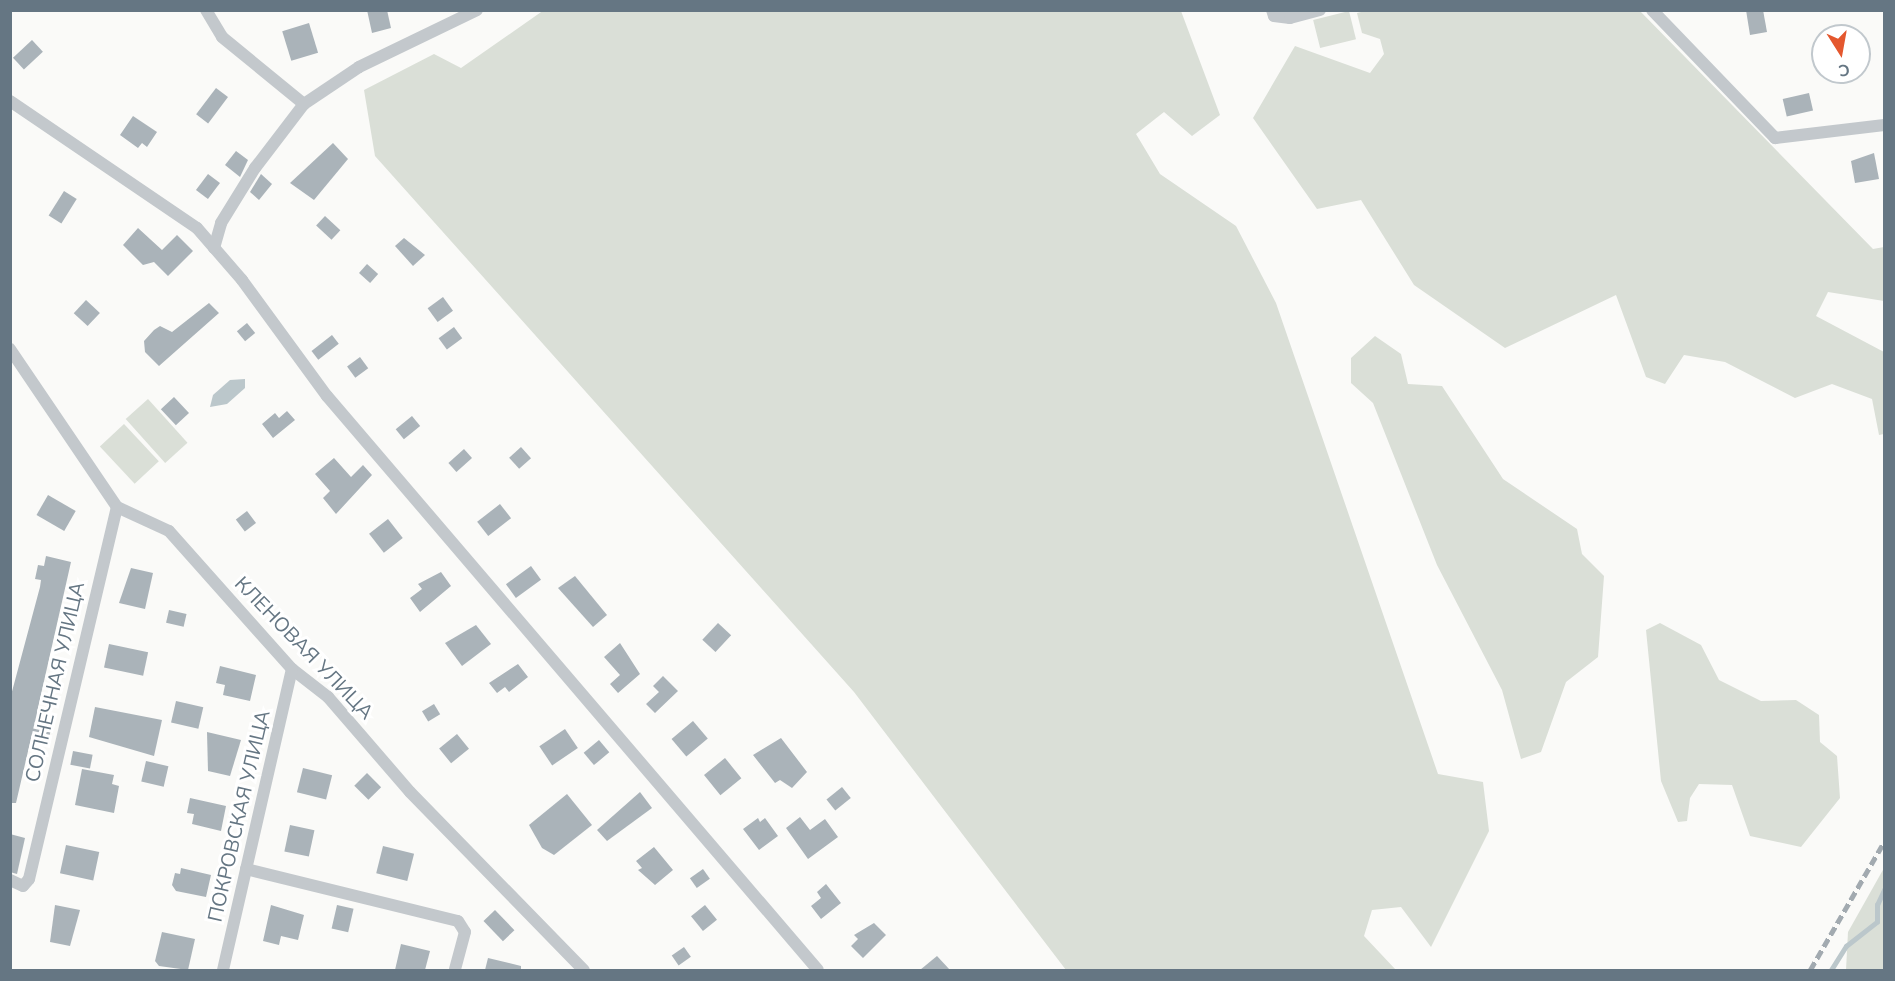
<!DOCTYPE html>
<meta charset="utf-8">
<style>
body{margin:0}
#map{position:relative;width:1895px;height:981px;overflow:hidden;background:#fafaf8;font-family:"Nunito Sans",sans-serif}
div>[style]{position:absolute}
.green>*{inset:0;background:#dadfd7;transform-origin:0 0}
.water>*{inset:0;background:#bbc7cb}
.stream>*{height:4.5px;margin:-2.25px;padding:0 2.25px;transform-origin:2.25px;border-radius:2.25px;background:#bbc7cb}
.building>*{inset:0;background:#aab3b9;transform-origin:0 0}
.minor>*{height:12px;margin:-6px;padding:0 6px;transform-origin:6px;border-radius:6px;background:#c3c8cc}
.rail>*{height:4.5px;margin-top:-2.25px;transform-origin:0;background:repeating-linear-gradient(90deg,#a2aab0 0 9px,transparent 0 13.5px)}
span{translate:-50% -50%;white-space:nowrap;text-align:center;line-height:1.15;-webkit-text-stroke:6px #fff;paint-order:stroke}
.street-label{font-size:20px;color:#657683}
.frame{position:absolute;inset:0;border:12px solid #657683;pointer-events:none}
.north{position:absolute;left:1811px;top:24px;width:60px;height:60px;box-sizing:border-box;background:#fff;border:2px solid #c1c8cd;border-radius:50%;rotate:169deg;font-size:16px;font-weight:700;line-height:24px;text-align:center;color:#657683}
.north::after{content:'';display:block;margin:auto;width:21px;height:27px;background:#e4572e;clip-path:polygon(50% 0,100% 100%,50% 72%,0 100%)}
</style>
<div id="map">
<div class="green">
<div style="clip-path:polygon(544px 10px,1181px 11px,1220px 115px,1192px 136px,1164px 112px,1136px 134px,1160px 174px,1236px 226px,1276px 303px,1438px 774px,1483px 782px,1489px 831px,1431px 947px,1401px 907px,1372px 910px,1364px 936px,1396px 970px,1066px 970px,854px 692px,375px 156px,364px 90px,434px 54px,461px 68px)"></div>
<div style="left:1349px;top:11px;width:29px;height:37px;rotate:76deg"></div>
<div style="clip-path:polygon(1365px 11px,1640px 11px,1873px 249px,1884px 247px,1884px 301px,1828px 292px,1816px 316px,1884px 352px,1884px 434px,1879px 435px,1872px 399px,1832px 384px,1795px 398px,1725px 362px,1684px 355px,1665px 384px,1646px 377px,1616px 295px,1505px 348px,1414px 285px,1361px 200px,1317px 209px,1253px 118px,1295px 46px,1370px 73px,1384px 54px,1380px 39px,1362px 33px,1357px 13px)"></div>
<div style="clip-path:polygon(1375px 336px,1401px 354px,1408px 384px,1442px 386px,1503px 479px,1577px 529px,1582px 554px,1604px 576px,1598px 657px,1566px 682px,1541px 752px,1521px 759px,1502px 690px,1437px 565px,1373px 403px,1351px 383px,1351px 358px)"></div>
<div style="left:148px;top:399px;width:59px;height:30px;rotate:48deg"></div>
<div style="left:124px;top:424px;width:51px;height:33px;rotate:47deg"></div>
<div style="clip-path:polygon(1660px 623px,1701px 645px,1719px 680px,1761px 701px,1796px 700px,1819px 715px,1820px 742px,1837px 756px,1840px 798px,1801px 847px,1750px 836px,1732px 785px,1699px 784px,1690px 798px,1687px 821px,1678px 822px,1661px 781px,1646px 630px)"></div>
<div style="clip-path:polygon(1884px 868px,1884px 970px,1846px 970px,1848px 932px)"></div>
</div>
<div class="water">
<div style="clip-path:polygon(245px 379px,245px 388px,227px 404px,210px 407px,213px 395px,230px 380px)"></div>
</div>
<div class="stream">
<div style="left:1831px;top:970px;width:28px;rotate:-58deg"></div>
<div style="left:1846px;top:946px;width:39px;rotate:-38deg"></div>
<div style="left:1877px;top:922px;width:17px;rotate:-90deg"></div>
<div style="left:1877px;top:905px;width:17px;rotate:-65deg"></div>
</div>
<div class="building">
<div style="clip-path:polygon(367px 10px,387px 10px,391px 28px,372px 33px)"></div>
<div style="clip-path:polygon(1746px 10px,1763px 10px,1767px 32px,1750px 35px)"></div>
<div style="left:309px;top:23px;width:31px;height:28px;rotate:73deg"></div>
<div style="left:32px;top:40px;width:16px;height:26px;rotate:47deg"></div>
<div style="left:216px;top:88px;width:15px;height:33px;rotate:37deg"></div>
<div style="left:1809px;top:93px;width:18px;height:27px;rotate:77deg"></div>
<div style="clip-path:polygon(133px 116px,157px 132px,147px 147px,142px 143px,138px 148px,120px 135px)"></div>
<div style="clip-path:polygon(333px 143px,348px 159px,314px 200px,290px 183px)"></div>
<div style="clip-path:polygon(236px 151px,248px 160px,240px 177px,225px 165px)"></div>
<div style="clip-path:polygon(1874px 153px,1879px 179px,1855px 183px,1851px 161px)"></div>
<div style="left:208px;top:174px;width:15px;height:20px;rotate:37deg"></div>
<div style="clip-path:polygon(261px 174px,272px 184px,259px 200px,250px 192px)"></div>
<div style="left:64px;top:191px;width:15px;height:29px;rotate:32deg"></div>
<div style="left:325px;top:216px;width:21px;height:13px;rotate:43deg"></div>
<div style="clip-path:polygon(138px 228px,162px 250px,177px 235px,193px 251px,168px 276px,154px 262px,143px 265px,123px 245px)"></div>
<div style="clip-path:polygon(404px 238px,425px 255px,413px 266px,395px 246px)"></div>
<div style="left:367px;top:264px;width:15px;height:12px;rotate:42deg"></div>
<div style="left:443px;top:297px;width:17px;height:19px;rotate:54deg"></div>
<div style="left:86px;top:300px;width:19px;height:18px;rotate:43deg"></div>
<div style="clip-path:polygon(209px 303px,219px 313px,159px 366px,145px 352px,144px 341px,154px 330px,160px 326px,172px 332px)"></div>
<div style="left:247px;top:323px;width:13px;height:13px;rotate:51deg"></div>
<div style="left:454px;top:327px;width:14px;height:19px;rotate:54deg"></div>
<div style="left:332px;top:335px;width:11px;height:26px;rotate:52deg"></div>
<div style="left:360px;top:357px;width:14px;height:16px;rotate:54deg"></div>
<div style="left:174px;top:397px;width:22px;height:18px;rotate:47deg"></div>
<div style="clip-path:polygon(287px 411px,295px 420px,273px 438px,262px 424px,275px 413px,279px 418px)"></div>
<div style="left:412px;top:416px;width:13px;height:21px;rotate:51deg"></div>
<div style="left:521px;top:447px;width:15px;height:16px;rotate:48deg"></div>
<div style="left:464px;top:449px;width:12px;height:21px;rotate:48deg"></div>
<div style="clip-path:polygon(334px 458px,351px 477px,363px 465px,372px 475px,336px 514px,323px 498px,330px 491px,315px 474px)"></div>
<div style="left:48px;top:495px;width:32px;height:23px;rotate:30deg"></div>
<div style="left:500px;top:504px;width:18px;height:29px;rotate:52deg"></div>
<div style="left:247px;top:511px;width:15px;height:14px;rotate:53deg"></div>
<div style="left:388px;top:519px;width:24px;height:24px;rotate:52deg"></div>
<div style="clip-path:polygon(46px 556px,71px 562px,37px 712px,54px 716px,49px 738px,32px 734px,16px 803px,10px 803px,10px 699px,40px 587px,41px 580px,35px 579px,38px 565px,44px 566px)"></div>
<div style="left:531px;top:566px;width:17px;height:31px;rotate:54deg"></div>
<div style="clip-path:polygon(131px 568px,153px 573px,145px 609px,119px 603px)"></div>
<div style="clip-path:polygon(441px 572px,451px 586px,420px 612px,410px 598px,422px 589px,418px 584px)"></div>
<div style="clip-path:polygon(575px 576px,607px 615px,593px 627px,558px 588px)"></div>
<div style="left:169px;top:610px;width:18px;height:13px;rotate:13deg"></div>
<div style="left:718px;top:623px;width:18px;height:23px;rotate:43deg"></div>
<div style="clip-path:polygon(476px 625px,491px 644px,462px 666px,445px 643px)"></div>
<div style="clip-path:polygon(620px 643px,640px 674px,618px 693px,610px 684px,620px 675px,604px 657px)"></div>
<div style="left:109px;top:644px;width:40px;height:24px;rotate:12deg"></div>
<div style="clip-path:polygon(518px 664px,528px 677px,509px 692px,505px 687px,497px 693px,489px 683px)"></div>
<div style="clip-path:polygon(220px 666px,256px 675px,250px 701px,223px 695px,225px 685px,216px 683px)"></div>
<div style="clip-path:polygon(663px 676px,678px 691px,655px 713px,646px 704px,659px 692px,653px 686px)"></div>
<div style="left:176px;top:701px;width:28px;height:22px;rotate:13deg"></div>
<div style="left:434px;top:704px;width:12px;height:14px;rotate:59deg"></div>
<div style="clip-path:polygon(95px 707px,162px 720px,154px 756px,89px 737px)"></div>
<div style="left:693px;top:721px;width:23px;height:28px;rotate:50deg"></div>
<div style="left:565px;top:729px;width:23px;height:31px;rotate:56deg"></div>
<div style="clip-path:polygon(207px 732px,241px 740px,230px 776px,208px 771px)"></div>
<div style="left:457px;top:734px;width:19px;height:23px;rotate:51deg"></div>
<div style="clip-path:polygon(781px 738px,807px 772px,792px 788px,780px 780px,775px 783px,753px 755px)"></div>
<div style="left:599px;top:740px;width:16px;height:20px;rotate:50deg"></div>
<div style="left:73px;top:751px;width:20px;height:14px;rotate:11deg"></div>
<div style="left:725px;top:758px;width:26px;height:27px;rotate:51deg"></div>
<div style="left:146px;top:761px;width:23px;height:21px;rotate:13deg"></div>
<div style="left:303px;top:768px;width:30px;height:25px;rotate:14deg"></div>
<div style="clip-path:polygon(82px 769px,114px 775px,112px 784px,119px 786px,114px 813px,75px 805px)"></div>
<div style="left:367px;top:773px;width:20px;height:18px;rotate:45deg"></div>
<div style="left:842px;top:787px;width:14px;height:20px;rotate:51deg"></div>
<div style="clip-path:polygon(640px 792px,652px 808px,607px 841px,597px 830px)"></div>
<div style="clip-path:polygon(567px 794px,592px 825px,554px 855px,542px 848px,529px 825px)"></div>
<div style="clip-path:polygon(190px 798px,226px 806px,221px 831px,192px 824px,194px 814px,187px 813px)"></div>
<div style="clip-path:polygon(800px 817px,810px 830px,825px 819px,838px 837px,808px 859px,786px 828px)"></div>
<div style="clip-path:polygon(758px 818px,760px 822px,765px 818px,778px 836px,759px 850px,743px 829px)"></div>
<div style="left:290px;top:825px;width:25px;height:27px;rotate:12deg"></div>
<div style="clip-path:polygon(10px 834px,25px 838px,17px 874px,10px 872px)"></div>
<div style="left:66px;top:845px;width:34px;height:29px;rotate:12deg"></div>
<div style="left:383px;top:846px;width:32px;height:28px;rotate:14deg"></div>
<div style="clip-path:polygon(654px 847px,673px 870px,655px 885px,638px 870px,642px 868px,636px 861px)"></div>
<div style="clip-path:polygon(181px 868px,211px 875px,206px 897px,176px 891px,172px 885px,175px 873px,180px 874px)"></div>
<div style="left:703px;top:869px;width:12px;height:16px;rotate:55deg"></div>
<div style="clip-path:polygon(826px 884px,841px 903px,821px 919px,811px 906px,821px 898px,817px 892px)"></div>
<div style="clip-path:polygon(55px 905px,80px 910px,70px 946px,50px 942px)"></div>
<div style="clip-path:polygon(271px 905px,304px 915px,298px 940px,281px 936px,279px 945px,263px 941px)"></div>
<div style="left:337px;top:905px;width:17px;height:24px;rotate:13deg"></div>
<div style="left:705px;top:905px;width:19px;height:18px;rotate:51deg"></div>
<div style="left:495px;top:910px;width:28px;height:16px;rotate:46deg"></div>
<div style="clip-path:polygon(874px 923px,886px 935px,863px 958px,851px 946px,858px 939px,854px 935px)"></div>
<div style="clip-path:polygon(162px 932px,195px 939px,188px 970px,159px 966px,155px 961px)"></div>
<div style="clip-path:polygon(401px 944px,430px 951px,425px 970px,395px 970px)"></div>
<div style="left:684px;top:947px;width:12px;height:15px;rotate:55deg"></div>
<div style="clip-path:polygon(937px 956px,950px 970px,920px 970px)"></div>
<div style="clip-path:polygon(488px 958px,521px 966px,521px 970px,485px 970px)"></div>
</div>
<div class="minor">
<div style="left:206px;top:10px;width:31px;rotate:59deg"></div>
<div style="left:222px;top:37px;width:106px;rotate:39.3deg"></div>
<div style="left:1272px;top:10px;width:6px;rotate:72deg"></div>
<div style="left:1274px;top:16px;width:16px;rotate:7deg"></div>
<div style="left:1290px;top:18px;width:31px;rotate:-15deg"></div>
<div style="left:1652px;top:10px;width:178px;rotate:46.1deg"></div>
<div style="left:1775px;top:138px;width:110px;rotate:-6.8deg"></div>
<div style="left:10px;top:101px;width:226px;rotate:34.2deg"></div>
<div style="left:197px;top:228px;width:69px;rotate:49.1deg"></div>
<div style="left:242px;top:280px;width:144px;rotate:53.8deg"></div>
<div style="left:327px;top:396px;width:755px;rotate:49.46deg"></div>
<div style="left:214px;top:248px;width:26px;rotate:-74deg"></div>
<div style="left:221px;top:223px;width:65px;rotate:-58.3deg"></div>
<div style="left:255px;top:168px;width:81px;rotate:-52.6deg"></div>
<div style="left:304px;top:104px;width:66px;rotate:-33.9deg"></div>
<div style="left:359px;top:67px;width:131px;rotate:-25.8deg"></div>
<div style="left:10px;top:349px;width:191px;rotate:55.9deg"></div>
<div style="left:117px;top:507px;width:57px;rotate:24.8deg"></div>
<div style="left:169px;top:531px;width:185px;rotate:48.3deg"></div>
<div style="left:292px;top:669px;width:46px;rotate:37.9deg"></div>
<div style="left:328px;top:697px;width:125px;rotate:49.2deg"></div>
<div style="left:410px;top:792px;width:249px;rotate:45.7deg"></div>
<div style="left:246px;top:869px;width:218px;rotate:13.8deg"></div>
<div style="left:458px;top:921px;width:13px;rotate:58deg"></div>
<div style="left:465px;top:932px;width:39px;rotate:105deg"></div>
<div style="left:10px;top:880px;width:14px;rotate:25deg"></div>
<div style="left:23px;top:886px;width:9px;rotate:-49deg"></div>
<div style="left:29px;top:879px;width:382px;rotate:-76.7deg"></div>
<div style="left:223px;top:970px;width:309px;rotate:-77.1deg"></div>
</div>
<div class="rail">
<div style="left:1810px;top:970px;width:148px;rotate:-60deg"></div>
</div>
<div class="street-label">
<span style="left:304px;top:648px;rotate:46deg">КЛЕНОВАЯ УЛИЦА</span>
<span style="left:55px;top:682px;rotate:-77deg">СОЛНЕЧНАЯ УЛИЦА</span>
<span style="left:239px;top:816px;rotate:-77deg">ПОКРОВСКАЯ УЛИЦА</span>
</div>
<div class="frame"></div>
<div class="north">С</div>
</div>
